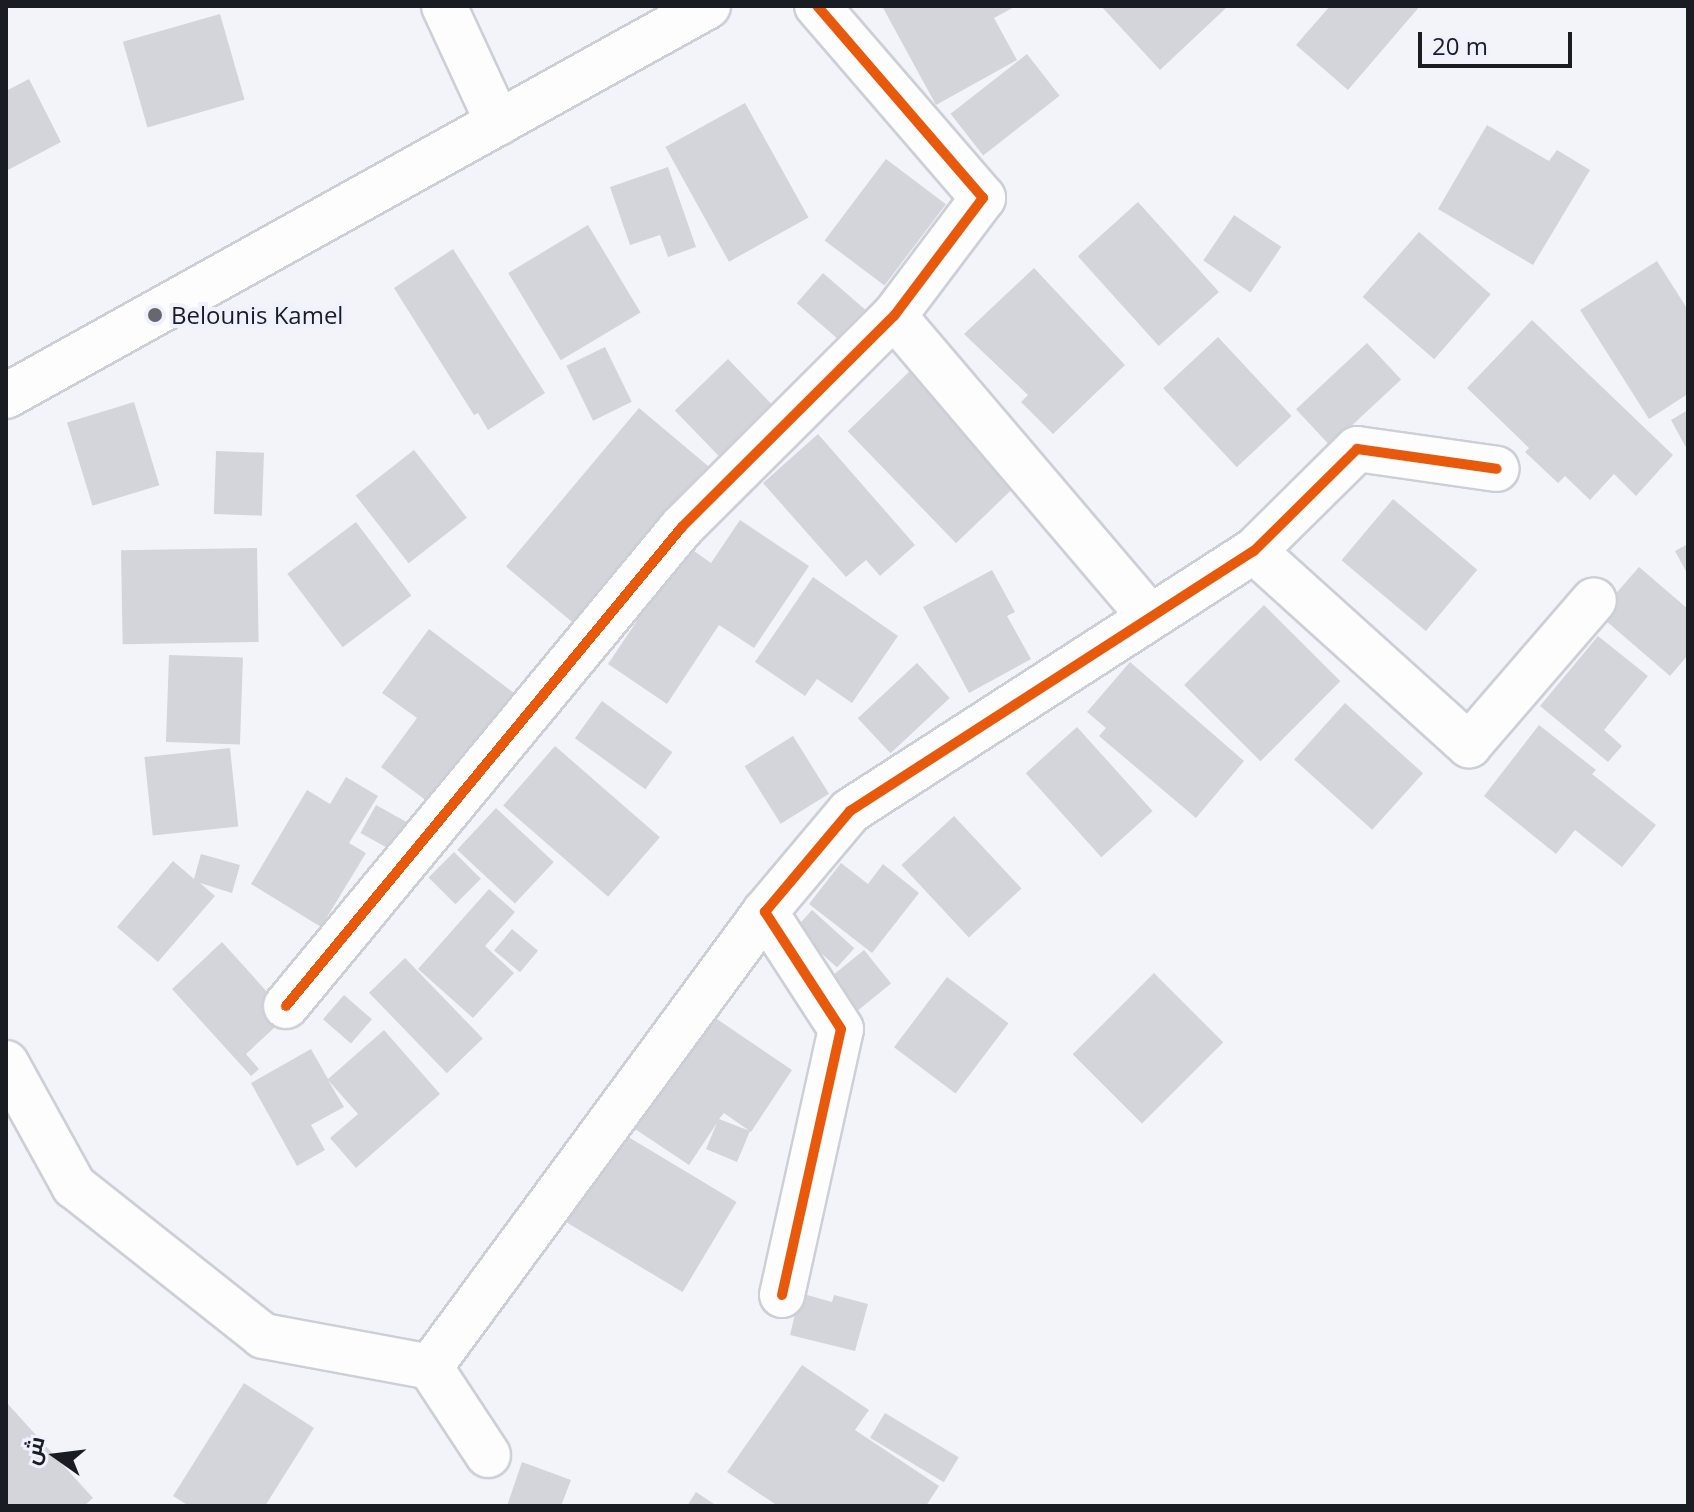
<!DOCTYPE html>
<meta charset="utf-8">
<style>
body{margin:0}
#map{position:relative;width:1694px;height:1512px;overflow:hidden;background:#f2f4fa;font-family:"Open Sans",Cairo,sans-serif}
div>[style]{position:absolute}
.building>*{inset:0;background:#d3d5db;transform-origin:0 0}
.roads{filter:drop-shadow(2px 0 #cdcfd6) drop-shadow(-2px 0 #cdcfd6) drop-shadow(0 2px #cdcfd6) drop-shadow(0 -2px #cdcfd6)}
.minor>*{height:44px;margin:-22px;padding:0 22px;transform-origin:22px;border-radius:22px;background:#fdfdfe}
.major>*{height:44px;margin:-22px;padding:0 22px;transform-origin:22px;border-radius:22px;background:#fdfdfe}
.cycleway>*{height:10px;margin:-5px;padding:0 5px;transform-origin:5px;border-radius:5px;background:#e8590c}
.dots>*{width:22px;height:22px;translate:-50% -50%;box-sizing:border-box;border:4px solid #eff2fe;border-radius:50%}
span{translate:-50% -50%;white-space:nowrap;text-align:center;line-height:1.15;-webkit-text-stroke:8px #eff2fe;paint-order:stroke}
.poi-label{font-size:24px;color:#1a1c23}
.left{translate:0 -50%;text-align:left}
.frame{position:absolute;inset:0;border:8px solid #1a1c23;pointer-events:none}
.north{position:absolute;left:16px;top:1416px;width:80px;height:80px;-webkit-text-stroke:6px #eff2fe;paint-order:stroke;rotate:284deg;font-size:22px;font-weight:700;line-height:32px;text-align:center;color:#1a1c23}
.north::after{content:'';display:block;margin:auto;width:28px;height:36px;background:#1a1c23;clip-path:polygon(50% 0,100% 100%,50% 72%,0 100%)}
.scale{position:absolute;left:1418px;top:32px;width:154px;height:36px;box-sizing:border-box;border:4px solid #1a1c23;border-top:0;padding-left:10px;font-size:24px;line-height:28px;white-space:nowrap;color:#1a1c23;-webkit-text-stroke:6px #eff2fe;paint-order:stroke}
</style>
<div id="map">
<div class="building">
<div style="clip-path:polygon(882px 6px,1016px 6px,994px 18px,1017px 60px,936px 105px)"></div>
<div style="clip-path:polygon(1101px 6px,1225px 6px,1226px 8px,1160px 70px)"></div>
<div style="clip-path:polygon(1330px 6px,1420px 6px,1348px 90px,1296px 45px)"></div>
<div style="left:220px;top:14px;width:89px;height:101px;rotate:74deg"></div>
<div style="left:1027px;top:54px;width:53px;height:97px;rotate:52deg"></div>
<div style="clip-path:polygon(29px 79px,61px 142px,6px 171px,6px 91px)"></div>
<div style="left:745px;top:103px;width:131px;height:91px;rotate:61deg"></div>
<div style="clip-path:polygon(1487px 125px,1549px 161px,1557px 150px,1590px 170px,1533px 265px,1438px 209px)"></div>
<div style="left:886px;top:159px;width:75px;height:102px;rotate:37deg"></div>
<div style="clip-path:polygon(668px 167px,696px 247px,668px 257px,660px 235px,630px 245px,610px 187px)"></div>
<div style="left:1138px;top:202px;width:121px;height:81px;rotate:48deg"></div>
<div style="left:1234px;top:215px;width:57px;height:55px;rotate:34deg"></div>
<div style="left:588px;top:225px;width:102px;height:93px;rotate:59deg"></div>
<div style="left:1419px;top:232px;width:95px;height:86px;rotate:41deg"></div>
<div style="clip-path:polygon(453px 249px,545px 393px,488px 430px,478px 413px,474px 415px,394px 288px)"></div>
<div style="clip-path:polygon(1657px 261px,1688px 310px,1688px 394px,1649px 419px,1580px 310px)"></div>
<div style="clip-path:polygon(1034px 268px,1125px 365px,1053px 434px,1021px 402px,1028px 395px,964px 334px)"></div>
<div style="left:823px;top:273px;width:64px;height:40px;rotate:41deg"></div>
<div style="clip-path:polygon(1532px 320px,1673px 455px,1636px 496px,1614px 474px,1590px 500px,1565px 476px,1558px 483px,1525px 452px,1529px 448px,1467px 388px)"></div>
<div style="left:1218px;top:337px;width:108px;height:75px;rotate:47deg"></div>
<div style="left:1367px;top:343px;width:50px;height:97px;rotate:47deg"></div>
<div style="left:605px;top:347px;width:61px;height:43px;rotate:64deg"></div>
<div style="left:728px;top:359px;width:64px;height:74px;rotate:46deg"></div>
<div style="left:911px;top:370px;width:156px;height:88px;rotate:46deg"></div>
<div style="left:134px;top:402px;width:87px;height:70px;rotate:73deg"></div>
<div style="left:639px;top:408px;width:103px;height:207px;rotate:40deg"></div>
<div style="clip-path:polygon(1688px 410px,1688px 451px,1671px 420px)"></div>
<div style="clip-path:polygon(818px 434px,915px 545px,880px 576px,866px 560px,846px 577px,763px 483px)"></div>
<div style="left:414px;top:450px;width:86px;height:74px;rotate:52deg"></div>
<div style="left:216px;top:451px;width:48px;height:63px;rotate:2deg"></div>
<div style="left:1393px;top:499px;width:110px;height:80px;rotate:40deg"></div>
<div style="clip-path:polygon(740px 520px,809px 566px,754px 648px,719px 625px,667px 704px,608px 664px,687px 546px,711px 563px)"></div>
<div style="left:356px;top:522px;width:92px;height:86px;rotate:53deg"></div>
<div style="clip-path:polygon(1688px 544px,1688px 575px,1675px 551px)"></div>
<div style="left:257px;top:548px;width:94px;height:136px;rotate:89deg"></div>
<div style="clip-path:polygon(1639px 567px,1688px 609px,1688px 655px,1670px 676px,1598px 614px)"></div>
<div style="clip-path:polygon(992px 570px,1015px 612px,1007px 616px,1031px 659px,969px 693px,923px 607px)"></div>
<div style="clip-path:polygon(813px 577px,898px 636px,852px 703px,817px 679px,805px 696px,755px 662px)"></div>
<div style="left:1264px;top:605px;width:108px;height:113px;rotate:45deg"></div>
<div style="clip-path:polygon(429px 629px,514px 693px,431px 804px,381px 767px,417px 718px,382px 693px)"></div>
<div style="clip-path:polygon(1598px 636px,1648px 676px,1604px 730px,1622px 746px,1608px 762px,1540px 706px)"></div>
<div style="left:169px;top:655px;width:74px;height:87px;rotate:2deg"></div>
<div style="clip-path:polygon(1130px 662px,1244px 761px,1196px 818px,1099px 736px,1106px 728px,1087px 712px)"></div>
<div style="left:917px;top:663px;width:48px;height:81px;rotate:47deg"></div>
<div style="left:602px;top:701px;width:87px;height:46px;rotate:36deg"></div>
<div style="left:1345px;top:703px;width:105px;height:76px;rotate:42deg"></div>
<div style="clip-path:polygon(1539px 725px,1596px 770px,1592px 774px,1656px 825px,1622px 867px,1575px 830px,1556px 854px,1484px 796px)"></div>
<div style="left:1077px;top:727px;width:113px;height:69px;rotate:48deg"></div>
<div style="left:793px;top:736px;width:68px;height:57px;rotate:58deg"></div>
<div style="left:555px;top:746px;width:139px;height:79px;rotate:41deg"></div>
<div style="left:230px;top:748px;width:79px;height:86px;rotate:84deg"></div>
<div style="clip-path:polygon(346px 777px,378px 796px,349px 843px,366px 853px,321px 927px,251px 884px,307px 790px,330px 804px)"></div>
<div style="left:376px;top:805px;width:38px;height:32px;rotate:29deg"></div>
<div style="left:496px;top:808px;width:79px;height:57px;rotate:43deg"></div>
<div style="left:954px;top:816px;width:99px;height:72px;rotate:47deg"></div>
<div style="left:454px;top:852px;width:38px;height:36px;rotate:45deg"></div>
<div style="clip-path:polygon(201px 854px,240px 865px,232px 893px,200px 883px,215px 896px,158px 962px,117px 927px,173px 861px,194px 879px)"></div>
<div style="clip-path:polygon(841px 863px,868px 884px,883px 864px,919px 893px,872px 953px,809px 904px)"></div>
<div style="clip-path:polygon(489px 889px,515px 912px,485px 946px,514px 973px,473px 1018px,418px 969px)"></div>
<div style="left:812px;top:910px;width:57px;height:26px;rotate:42deg"></div>
<div style="left:512px;top:929px;width:34px;height:28px;rotate:40deg"></div>
<div style="clip-path:polygon(222px 942px,288px 1015px,246px 1054px,259px 1069px,251px 1076px,172px 989px)"></div>
<div style="left:864px;top:950px;width:43px;height:52px;rotate:51deg"></div>
<div style="left:405px;top:958px;width:112px;height:50px;rotate:46deg"></div>
<div style="left:1154px;top:973px;width:98px;height:115px;rotate:45deg"></div>
<div style="left:947px;top:977px;width:77px;height:88px;rotate:37deg"></div>
<div style="left:344px;top:995px;width:37px;height:32px;rotate:41deg"></div>
<div style="clip-path:polygon(708px 1013px,792px 1070px,751px 1132px,724px 1113px,719px 1119px,750px 1131px,737px 1162px,706px 1149px,717px 1123px,689px 1165px,632px 1127px)"></div>
<div style="clip-path:polygon(384px 1030px,440px 1094px,356px 1168px,330px 1138px,358px 1114px,328px 1080px,344px 1107px,311px 1125px,325px 1150px,297px 1166px,251px 1083px,311px 1049px,328px 1079px)"></div>
<div style="left:620px;top:1132px;width:136px;height:105px;rotate:31deg"></div>
<div style="clip-path:polygon(800px 1293px,832px 1302px,834px 1295px,868px 1304px,855px 1351px,790px 1335px)"></div>
<div style="clip-path:polygon(802px 1365px,869px 1410px,855px 1430px,939px 1486px,926px 1506px,778px 1506px,727px 1472px)"></div>
<div style="clip-path:polygon(244px 1383px,314px 1428px,265px 1506px,189px 1506px,173px 1496px)"></div>
<div style="clip-path:polygon(6px 1402px,93px 1498px,84px 1506px,6px 1506px)"></div>
<div style="left:885px;top:1413px;width:86px;height:29px;rotate:31deg"></div>
<div style="clip-path:polygon(522px 1462px,571px 1480px,561px 1506px,507px 1506px)"></div>
<div style="clip-path:polygon(696px 1492px,717px 1506px,687px 1506px)"></div>
</div>
<div class="roads">
<div class="minor">
<div style="left:444px;top:6px;width:129px;rotate:65.2deg"></div>
<div style="left:894px;top:316px;width:394px;rotate:49.6deg"></div>
<div style="left:1254px;top:551px;width:290px;rotate:42.1deg"></div>
<div style="left:1469px;top:745px;width:191px;rotate:-49.2deg"></div>
<div style="left:286px;top:1006px;width:621px;rotate:-50.42deg"></div>
<div style="left:682px;top:527px;width:299px;rotate:-44.9deg"></div>
<div style="left:894px;top:316px;width:148px;rotate:-53deg"></div>
<div style="left:983px;top:198px;width:254px;rotate:-130.8deg"></div>
<div style="left:6px;top:1063px;width:141px;rotate:61.1deg"></div>
<div style="left:74px;top:1186px;width:241px;rotate:38.4deg"></div>
<div style="left:263px;top:1336px;width:170px;rotate:10.5deg"></div>
<div style="left:782px;top:1295px;width:272px;rotate:-77.5deg"></div>
<div style="left:841px;top:1029px;width:140px;rotate:-123deg"></div>
<div style="left:765px;top:912px;width:132px;rotate:-49.9deg"></div>
<div style="left:850px;top:811px;width:480px;rotate:-32.8deg"></div>
<div style="left:1254px;top:551px;width:145px;rotate:-44.7deg"></div>
<div style="left:1357px;top:449px;width:141px;rotate:8.1deg"></div>
<div style="left:488px;top:1455px;width:105px;rotate:-123.4deg"></div>
<div style="left:430px;top:1367px;width:565px;rotate:-53.64deg"></div>
</div>
<div class="major">
<div style="left:6px;top:396px;width:803px;rotate:-29.05deg"></div>
</div>
</div>
<div class="cycleway">
<div style="left:286px;top:1006px;width:621px;rotate:-50.42deg"></div>
<div style="left:682px;top:527px;width:299px;rotate:-44.9deg"></div>
<div style="left:894px;top:316px;width:148px;rotate:-53deg"></div>
<div style="left:983px;top:198px;width:254px;rotate:-130.8deg"></div>
<div style="left:782px;top:1295px;width:272px;rotate:-77.5deg"></div>
<div style="left:841px;top:1029px;width:140px;rotate:-123deg"></div>
<div style="left:765px;top:912px;width:132px;rotate:-49.9deg"></div>
<div style="left:850px;top:811px;width:480px;rotate:-32.8deg"></div>
<div style="left:1254px;top:551px;width:145px;rotate:-44.7deg"></div>
<div style="left:1357px;top:449px;width:141px;rotate:8.1deg"></div>
</div>
<div class="dots">
<div style="left:155px;top:315px;background:#66686e"></div>
</div>
<div class="poi-label">
<span class="left" style="left:171px;top:315px">Belounis Kamel</span>
</div>
<div class="frame"></div>
<div class="north">ش</div>
<div class="scale">20 m</div>
</div>
